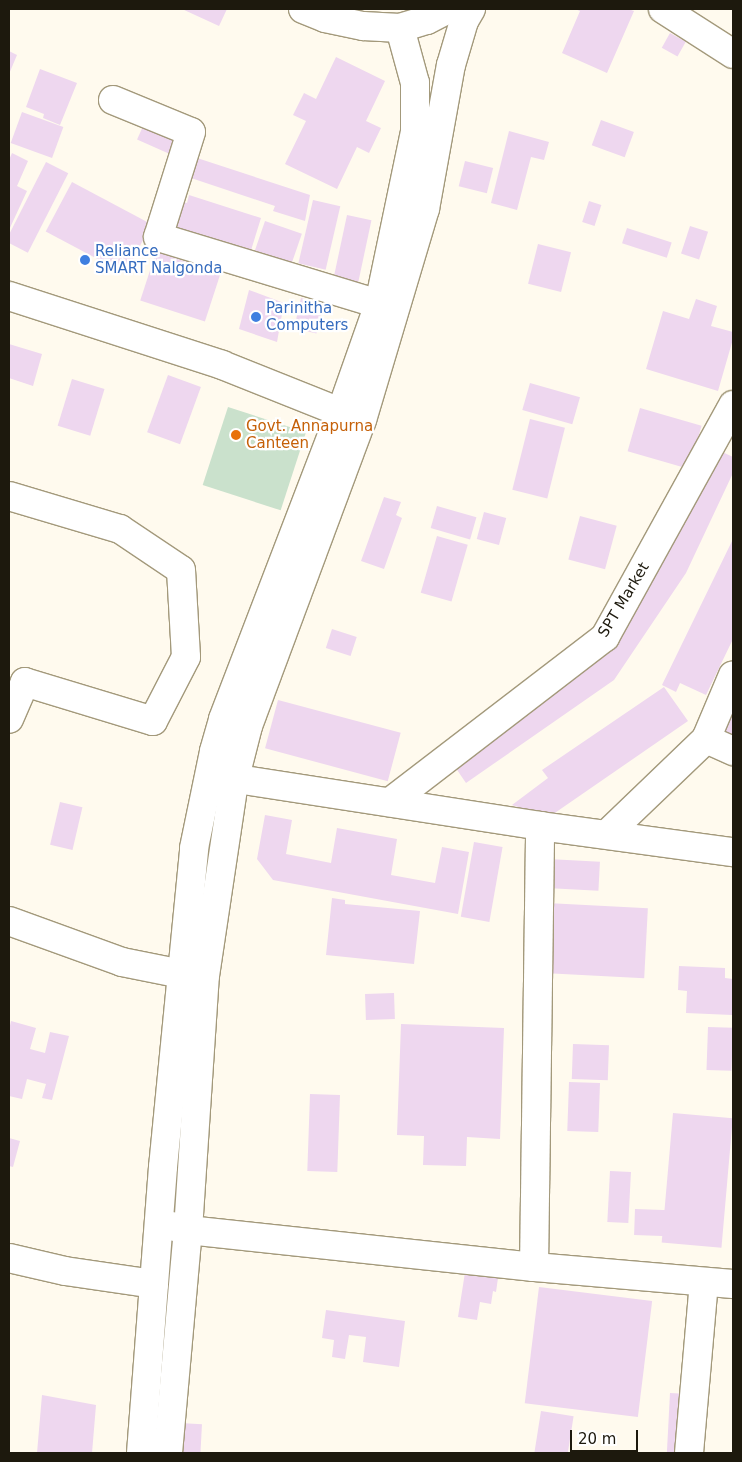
<!DOCTYPE html>
<style>
body{margin:0}
#map{position:relative;width:742px;height:1462px;overflow:hidden;background:#fffaee;font-family:"DejaVu Sans",sans-serif}
div>[style]{position:absolute}
.green>*{inset:0;background:#cae1cc;transform-origin:0 0}
.building>*{inset:0;background:#eed7ef;transform-origin:0 0}
.roads{filter:drop-shadow(1px 0 #a3997b) drop-shadow(-1px 0 #a3997b) drop-shadow(0 1px #a3997b) drop-shadow(0 -1px #a3997b)}
.minor>*{height:28px;margin:-14px;padding:0 14px;transform-origin:14px;border-radius:14px;background:#fff}
.highway>*{height:28px;margin:-14px;padding:0 14px;transform-origin:14px;border-radius:14px;background:#fff}
.dots>*{width:14px;height:14px;translate:-50% -50%;box-sizing:border-box;border:2px solid #fff;border-radius:50%}
span{translate:-50% -50%;white-space:nowrap;text-align:center;line-height:1.15;-webkit-text-stroke:4.5px #fff;paint-order:stroke}
.shop-label{font-size:15px;color:#366cbe}
.left{translate:0 -50%;text-align:left}
.food-label{font-size:15px;color:#c56008}
.street-label{font-size:15px;color:#1d190d}
.frame{position:absolute;inset:0;border:10px solid #1d190d;pointer-events:none}
.scale{position:absolute;left:570px;top:1430px;width:68px;height:22px;box-sizing:border-box;border:2px solid #1d190d;border-top:0;padding-left:6px;font-size:15px;line-height:18px;white-space:nowrap;color:#1d190d;-webkit-text-stroke:4px #fff;paint-order:stroke}
</style>
<div id="map">
<div class="green">
<div style="left:228px;top:407px;width:82px;height:82px;rotate:18deg"></div>
</div>
<div class="building">
<div style="clip-path:polygon(182px 9px,227px 9px,219px 26px)"></div>
<div style="clip-path:polygon(575px 9px,628px 9px,634px 11px,607px 73px,562px 53px,580px 11px)"></div>
<div style="left:670px;top:33px;width:18px;height:17px;rotate:29deg"></div>
<div style="clip-path:polygon(9px 51px,17px 55px,9px 74px)"></div>
<div style="clip-path:polygon(336px 57px,385px 81px,366px 121px,381px 128px,369px 153px,357px 147px,337px 189px,285px 164px,306px 121px,293px 115px,304px 93px,316px 99px)"></div>
<div style="clip-path:polygon(40px 69px,77px 83px,60px 125px,43px 118px,44px 114px,26px 107px)"></div>
<div style="left:22px;top:112px;width:44px;height:33px;rotate:20deg"></div>
<div style="left:601px;top:120px;width:35px;height:27px;rotate:20deg"></div>
<div style="left:144px;top:124px;width:45px;height:17px;rotate:24deg"></div>
<div style="clip-path:polygon(509px 131px,549px 142px,544px 160px,531px 157px,517px 210px,491px 203px)"></div>
<div style="clip-path:polygon(12px 153px,28px 161px,17px 186px,27px 191px,9px 230px,9px 160px)"></div>
<div style="clip-path:polygon(194px 157px,310px 195px,305px 221px,273px 211px,275px 206px,188px 177px)"></div>
<div style="left:465px;top:161px;width:29px;height:26px;rotate:14deg"></div>
<div style="left:46px;top:162px;width:25px;height:89px;rotate:27deg"></div>
<div style="left:72px;top:182px;width:90px;height:56px;rotate:28deg"></div>
<div style="clip-path:polygon(189px 195px,261px 218px,248px 260px,170px 235px,181px 201px,187px 203px)"></div>
<div style="left:313px;top:200px;width:28px;height:65px;rotate:13deg"></div>
<div style="left:589px;top:201px;width:13px;height:22px;rotate:18deg"></div>
<div style="left:347px;top:215px;width:25px;height:66px;rotate:12deg"></div>
<div style="left:265px;top:221px;width:39px;height:35px;rotate:19deg"></div>
<div style="left:690px;top:226px;width:19px;height:29px;rotate:18deg"></div>
<div style="left:627px;top:228px;width:47px;height:16px;rotate:18deg"></div>
<div style="left:538px;top:244px;width:34px;height:41px;rotate:14deg"></div>
<div style="left:156px;top:252px;width:68px;height:51px;rotate:18deg"></div>
<div style="clip-path:polygon(249px 290px,284px 303px,277px 342px,239px 329px)"></div>
<div style="left:301px;top:298px;width:23px;height:31px;rotate:13deg"></div>
<div style="clip-path:polygon(696px 299px,717px 306px,711px 326px,733px 332px,733px 339px,718px 391px,646px 369px,663px 311px,689px 319px)"></div>
<div style="clip-path:polygon(9px 344px,42px 354px,33px 386px,9px 378px)"></div>
<div style="left:168px;top:375px;width:35px;height:61px;rotate:20deg"></div>
<div style="left:72px;top:379px;width:34px;height:49px;rotate:17deg"></div>
<div style="left:530px;top:383px;width:52px;height:28px;rotate:16deg"></div>
<div style="left:640px;top:408px;width:64px;height:45px;rotate:16deg"></div>
<div style="left:530px;top:419px;width:36px;height:73px;rotate:14deg"></div>
<div style="clip-path:polygon(716px 449px,733px 457px,733px 473px,686px 573px,614px 680px,466px 783px,453px 764px,596px 658px,662px 563px)"></div>
<div style="clip-path:polygon(384px 497px,401px 502px,396px 515px,402px 518px,384px 569px,361px 561px)"></div>
<div style="left:437px;top:506px;width:41px;height:23px;rotate:16deg"></div>
<div style="left:484px;top:512px;width:23px;height:28px;rotate:15deg"></div>
<div style="left:580px;top:516px;width:38px;height:45px;rotate:15deg"></div>
<div style="left:437px;top:536px;width:32px;height:59px;rotate:16deg"></div>
<div style="clip-path:polygon(733px 539px,733px 639px,706px 695px,680px 683px,676px 692px,662px 685px)"></div>
<div style="left:332px;top:629px;width:26px;height:20px;rotate:18deg"></div>
<div style="clip-path:polygon(664px 687px,688px 721px,549px 817px,512px 805px,548px 778px,542px 770px)"></div>
<div style="left:278px;top:700px;width:127px;height:50px;rotate:15deg"></div>
<div style="clip-path:polygon(733px 715px,733px 739px,723px 734px)"></div>
<div style="left:60px;top:802px;width:23px;height:44px;rotate:13deg"></div>
<div style="clip-path:polygon(265px 815px,292px 820px,286px 854px,331px 863px,337px 828px,397px 839px,391px 875px,435px 883px,442px 847px,469px 852px,458px 914px,273px 880px,257px 859px)"></div>
<div style="left:474px;top:842px;width:29px;height:76px;rotate:10deg"></div>
<div style="left:548px;top:859px;width:52px;height:29px;rotate:3deg"></div>
<div style="clip-path:polygon(332px 898px,345px 900px,345px 904px,420px 911px,414px 964px,326px 955px)"></div>
<div style="left:547px;top:903px;width:101px;height:70px;rotate:3deg"></div>
<div style="clip-path:polygon(679px 966px,725px 968px,725px 978px,733px 979px,732px 1015px,686px 1013px,687px 991px,678px 990px)"></div>
<div style="left:394px;top:993px;width:26px;height:29px;rotate:88deg"></div>
<div style="clip-path:polygon(11px 1021px,36px 1028px,30px 1049px,45px 1053px,50px 1032px,69px 1036px,52px 1100px,42px 1098px,46px 1084px,27px 1079px,22px 1099px,9px 1096px,9px 1030px)"></div>
<div style="clip-path:polygon(401px 1024px,504px 1028px,500px 1139px,467px 1137px,466px 1166px,423px 1165px,424px 1136px,397px 1135px)"></div>
<div style="left:708px;top:1027px;width:25px;height:43px;rotate:2deg"></div>
<div style="left:573px;top:1044px;width:36px;height:35px;rotate:2deg"></div>
<div style="left:569px;top:1082px;width:31px;height:49px;rotate:2deg"></div>
<div style="left:310px;top:1094px;width:30px;height:77px;rotate:2deg"></div>
<div style="left:673px;top:1113px;width:60px;height:130px;rotate:5deg"></div>
<div style="clip-path:polygon(9px 1138px,20px 1141px,13px 1167px,9px 1166px)"></div>
<div style="left:610px;top:1171px;width:21px;height:51px;rotate:3deg"></div>
<div style="left:635px;top:1209px;width:35px;height:26px;rotate:2deg"></div>
<div style="clip-path:polygon(466px 1266px,499px 1271px,496px 1292px,493px 1291px,491px 1304px,480px 1302px,477px 1320px,458px 1317px)"></div>
<div style="left:539px;top:1287px;width:114px;height:117px;rotate:7deg"></div>
<div style="clip-path:polygon(326px 1310px,405px 1321px,399px 1367px,363px 1362px,366px 1337px,349px 1335px,345px 1359px,332px 1357px,334px 1340px,322px 1338px)"></div>
<div style="left:670px;top:1393px;width:19px;height:60px;rotate:3deg"></div>
<div style="clip-path:polygon(42px 1395px,96px 1405px,92px 1453px,37px 1453px)"></div>
<div style="left:541px;top:1411px;width:33px;height:42px;rotate:9deg"></div>
<div style="left:180px;top:1423px;width:22px;height:30px;rotate:3deg"></div>
</div>
<div class="roads">
<div class="minor">
<div style="left:113px;top:100px;width:84px;rotate:22.3deg"></div>
<div style="left:191px;top:132px;width:110px;rotate:107.4deg"></div>
<div style="left:158px;top:237px;width:231px;rotate:16.9deg"></div>
<div style="left:9px;top:296px;width:224px;rotate:17.9deg"></div>
<div style="left:222px;top:365px;width:146px;rotate:21.7deg"></div>
<div style="left:9px;top:496px;width:116px;rotate:16.6deg"></div>
<div style="left:120px;top:529px;width:73px;rotate:33.9deg"></div>
<div style="left:181px;top:570px;width:87px;rotate:86.7deg"></div>
<div style="left:186px;top:657px;width:72px;rotate:117.3deg"></div>
<div style="left:153px;top:721px;width:134px;rotate:-163.1deg"></div>
<div style="left:25px;top:682px;width:40px;rotate:113.4deg"></div>
<div style="left:706px;top:739px;width:30px;rotate:24deg"></div>
<div style="left:218px;top:776px;width:326px;rotate:8.8deg"></div>
<div style="left:540px;top:826px;width:195px;rotate:7.7deg"></div>
<div style="left:390px;top:802px;width:271px;rotate:-37.5deg"></div>
<div style="left:605px;top:637px;width:265px;rotate:-61.1deg"></div>
<div style="left:607px;top:834px;width:137px;rotate:-43.8deg"></div>
<div style="left:706px;top:739px;width:69px;rotate:-67.1deg"></div>
<div style="left:9px;top:921px;width:120px;rotate:19.9deg"></div>
<div style="left:122px;top:962px;width:61px;rotate:11.3deg"></div>
<div style="left:171px;top:1226px;width:17px;rotate:13deg"></div>
<div style="left:188px;top:1230px;width:348px;rotate:6.1deg"></div>
<div style="left:534px;top:1267px;width:200px;rotate:4.9deg"></div>
<div style="left:9px;top:1258px;width:57px;rotate:13.1deg"></div>
<div style="left:65px;top:1271px;width:90px;rotate:8.3deg"></div>
<div style="left:534px;top:1267px;width:441px;rotate:-89.2deg"></div>
<div style="left:141px;top:1453px;width:287px;rotate:-85.6deg"></div>
<div style="left:163px;top:1167px;width:321px;rotate:-84.4deg"></div>
<div style="left:194px;top:848px;width:99px;rotate:-78.3deg"></div>
<div style="left:214px;top:751px;width:33px;rotate:-74deg"></div>
<div style="left:223px;top:719px;width:329px;rotate:-69deg"></div>
<div style="left:341px;top:412px;width:114px;rotate:-70.6deg"></div>
<div style="left:379px;top:304px;width:176px;rotate:-78.2deg"></div>
<div style="left:415px;top:132px;width:49px;rotate:-90deg"></div>
<div style="left:415px;top:83px;width:57px;rotate:-105.3deg"></div>
<div style="left:168px;top:1453px;width:224px;rotate:-84.9deg"></div>
<div style="left:188px;top:1230px;width:255px;rotate:-86.2deg"></div>
<div style="left:205px;top:976px;width:197px;rotate:-81.5deg"></div>
<div style="left:234px;top:781px;width:57px;rotate:-75.7deg"></div>
<div style="left:248px;top:726px;width:327px;rotate:-69.6deg"></div>
<div style="left:362px;top:420px;width:220px;rotate:-73.4deg"></div>
<div style="left:425px;top:209px;width:146px;rotate:-79.8deg"></div>
<div style="left:451px;top:65px;width:46px;rotate:-73.5deg"></div>
<div style="left:464px;top:21px;width:14px;rotate:-60deg"></div>
<div style="left:689px;top:1453px;width:171px;rotate:-85deg"></div>
</div>
<div class="highway">
<div style="left:303px;top:9px;width:24px;rotate:22deg"></div>
<div style="left:325px;top:18px;width:39px;rotate:12deg"></div>
<div style="left:363px;top:26px;width:37px;rotate:3deg"></div>
<div style="left:400px;top:28px;width:28px;rotate:-17deg"></div>
<div style="left:427px;top:20px;width:25px;rotate:-27deg"></div>
<div style="left:663px;top:9px;width:83px;rotate:32.7deg"></div>
</div>
</div>
<div class="dots">
<div style="left:85px;top:260px;background:#3f7fe0"></div>
<div style="left:256px;top:317px;background:#3f7fe0"></div>
<div style="left:236px;top:435px;background:#e8710a"></div>
</div>
<div class="shop-label">
<span class="left" style="left:95px;top:260px">Reliance<br>SMART Nalgonda</span>
<span class="left" style="left:266px;top:317px">Parinitha<br>Computers</span>
</div>
<div class="food-label">
<span class="left" style="left:246px;top:435px">Govt. Annapurna<br>Canteen</span>
</div>
<div class="street-label">
<span style="left:624px;top:600px;rotate:-59deg">SPT Market</span>
</div>
<div class="frame"></div>
<div class="scale">20 m</div>
</div>
